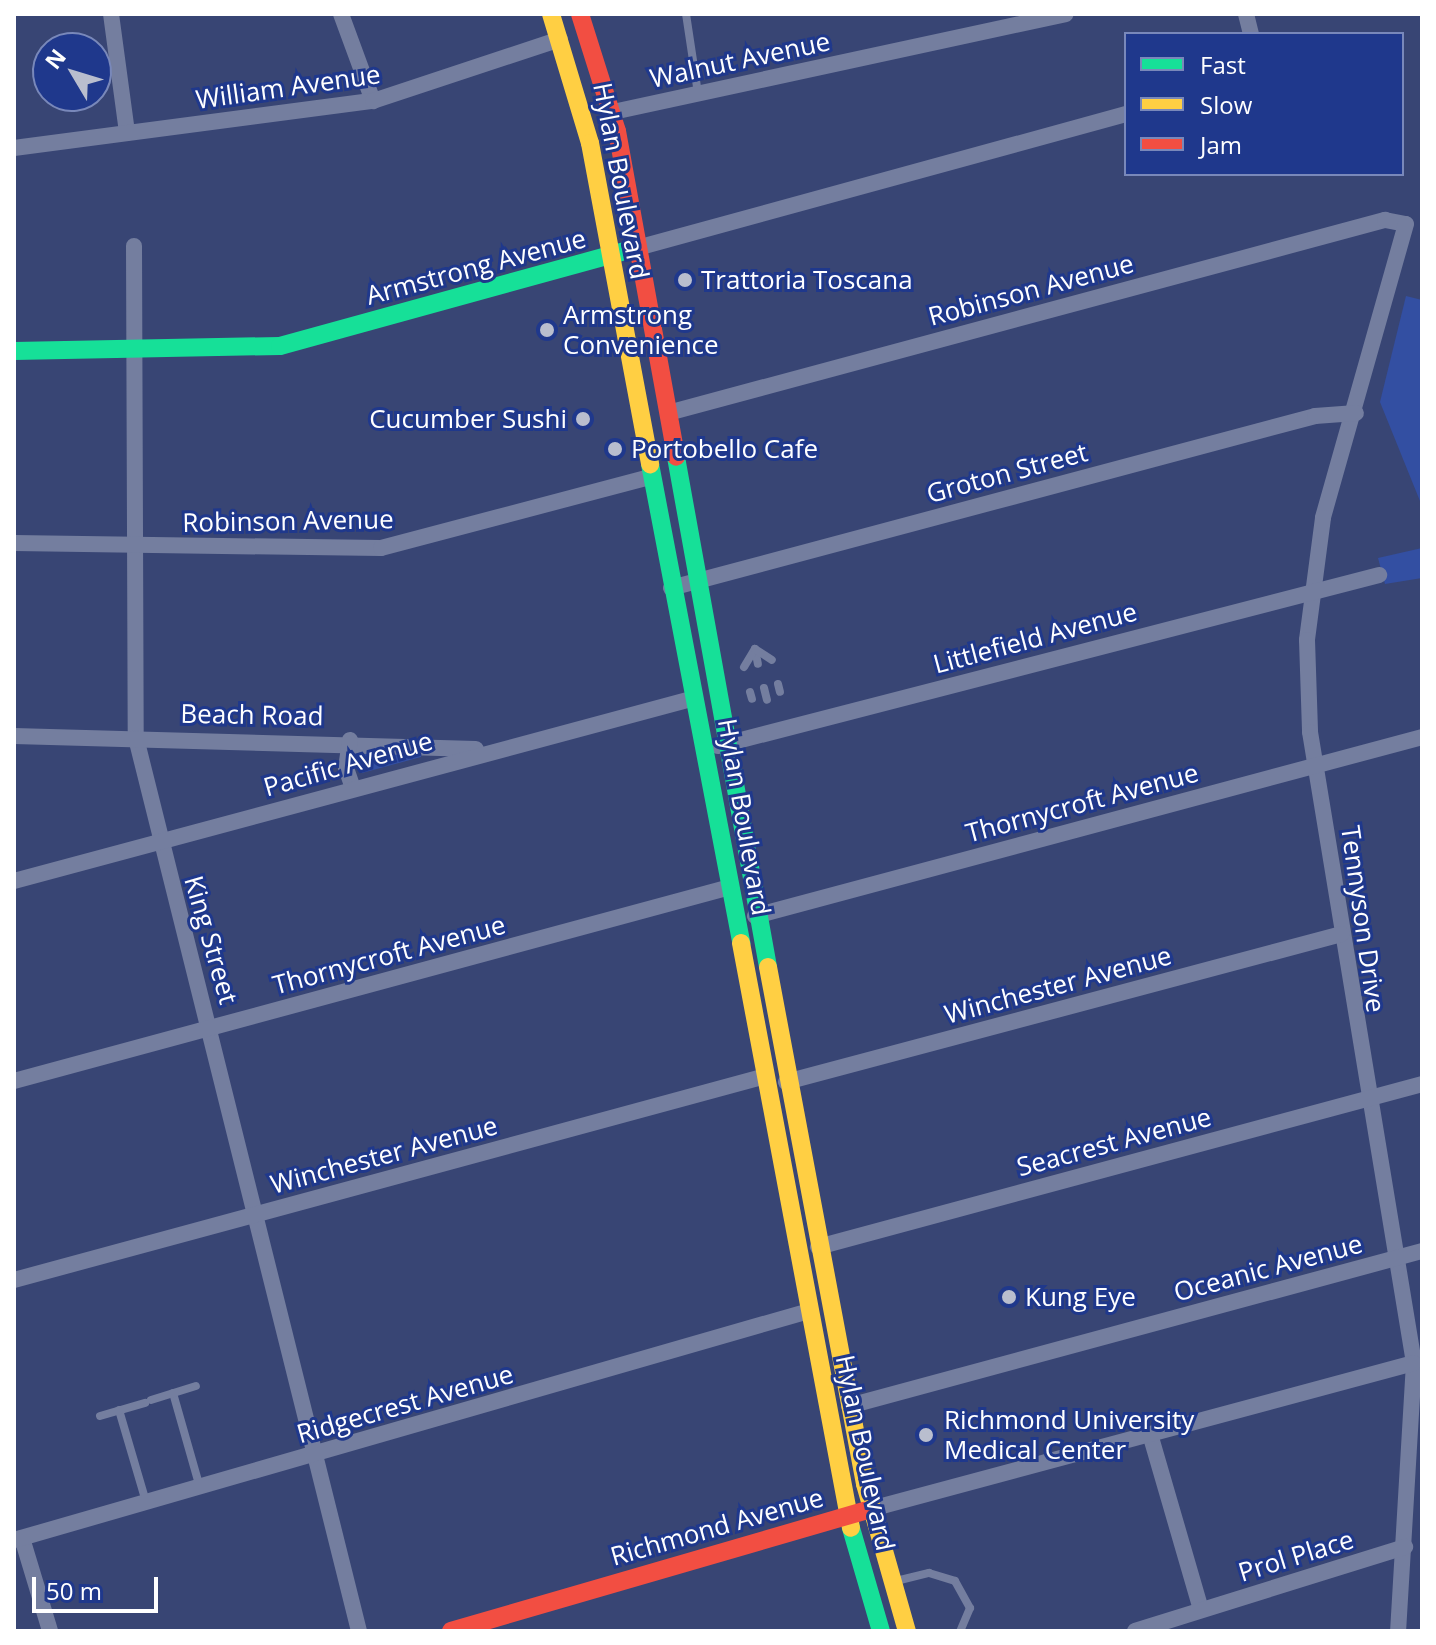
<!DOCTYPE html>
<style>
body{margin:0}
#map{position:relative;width:1436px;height:1645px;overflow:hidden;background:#384574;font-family:"Open Sans",sans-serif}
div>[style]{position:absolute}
.green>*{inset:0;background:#334fa2}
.lane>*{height:8px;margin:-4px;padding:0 4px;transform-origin:4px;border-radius:4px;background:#747e9f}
.street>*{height:16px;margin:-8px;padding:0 8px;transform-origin:8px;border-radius:8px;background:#747e9f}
.fast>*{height:18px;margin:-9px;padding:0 9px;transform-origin:9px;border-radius:9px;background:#16e098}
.slow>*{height:18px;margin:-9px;padding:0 9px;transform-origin:9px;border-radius:9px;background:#ffcf43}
.jam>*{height:18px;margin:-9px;padding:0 9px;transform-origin:9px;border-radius:9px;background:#f24e42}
.dots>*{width:22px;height:22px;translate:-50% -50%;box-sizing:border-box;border:4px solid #1f388c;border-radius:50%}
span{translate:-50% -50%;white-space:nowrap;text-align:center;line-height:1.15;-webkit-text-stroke:6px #1f388c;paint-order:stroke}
.street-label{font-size:26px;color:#fff}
.poi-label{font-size:26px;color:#fff}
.left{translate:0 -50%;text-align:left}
.right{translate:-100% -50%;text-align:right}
.frame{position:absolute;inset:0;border:16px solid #fff;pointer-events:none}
.legend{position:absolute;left:1124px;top:32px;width:280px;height:144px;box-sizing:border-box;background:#1f388c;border:2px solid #7988ba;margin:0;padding:10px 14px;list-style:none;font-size:24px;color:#fff}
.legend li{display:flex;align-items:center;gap:16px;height:40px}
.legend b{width:40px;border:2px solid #7988ba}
.north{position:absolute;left:32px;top:32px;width:80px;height:80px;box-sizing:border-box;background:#1f388c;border:2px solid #7988ba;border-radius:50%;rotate:308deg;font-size:22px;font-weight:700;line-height:32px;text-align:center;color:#fff}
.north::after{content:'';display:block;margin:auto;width:28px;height:36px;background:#b9bece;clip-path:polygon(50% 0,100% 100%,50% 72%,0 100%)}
.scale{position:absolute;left:32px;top:1577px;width:126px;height:36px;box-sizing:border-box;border:4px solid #fff;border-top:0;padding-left:10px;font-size:24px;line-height:28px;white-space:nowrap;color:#fff;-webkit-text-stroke:6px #1f388c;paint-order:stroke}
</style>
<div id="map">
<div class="green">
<div style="clip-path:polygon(1406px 296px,1422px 300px,1422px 506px,1380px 402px)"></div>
<div style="clip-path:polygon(1422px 548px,1422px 578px,1385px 584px,1378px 558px)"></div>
<div style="clip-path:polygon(359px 754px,421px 755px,421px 757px,362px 773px)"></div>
</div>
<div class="lane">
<div style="left:686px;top:14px;width:80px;rotate:81.4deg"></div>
<div style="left:755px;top:649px;width:15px;rotate:79deg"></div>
<div style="left:744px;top:667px;width:21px;rotate:-59deg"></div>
<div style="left:755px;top:649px;width:20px;rotate:33deg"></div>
<div style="left:778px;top:684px;width:8px;rotate:76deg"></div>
<div style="left:764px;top:688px;width:12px;rotate:76deg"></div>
<div style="left:750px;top:692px;width:7px;rotate:74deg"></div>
<div style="left:173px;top:1393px;width:99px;rotate:74.1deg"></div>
<div style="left:151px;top:1400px;width:47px;rotate:-17.3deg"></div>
<div style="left:119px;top:1410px;width:96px;rotate:73.6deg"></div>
<div style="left:100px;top:1416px;width:47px;rotate:-16.1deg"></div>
<div style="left:896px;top:1581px;width:34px;rotate:-14deg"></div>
<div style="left:929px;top:1573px;width:27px;rotate:17deg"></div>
<div style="left:955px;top:1581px;width:31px;rotate:61deg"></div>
<div style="left:970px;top:1608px;width:25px;rotate:113deg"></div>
</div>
<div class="street">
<div style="left:111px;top:14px;width:120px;rotate:82.3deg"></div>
<div style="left:341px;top:14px;width:93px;rotate:69.8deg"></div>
<div style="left:1246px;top:14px;width:21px;rotate:76deg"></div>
<div style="left:613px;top:112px;width:463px;rotate:-12.2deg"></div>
<div style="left:14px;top:148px;width:362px;rotate:-7.5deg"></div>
<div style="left:373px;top:101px;width:197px;rotate:-18.3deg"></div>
<div style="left:134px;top:246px;width:492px;rotate:89.8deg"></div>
<div style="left:136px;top:738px;width:920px;rotate:75.98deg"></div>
<div style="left:637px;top:248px;width:507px;rotate:-15.32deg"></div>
<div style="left:668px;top:413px;width:743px;rotate:-15.07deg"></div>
<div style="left:1385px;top:220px;width:21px;rotate:11deg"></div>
<div style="left:1406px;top:224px;width:305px;rotate:105.8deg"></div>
<div style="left:1323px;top:518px;width:123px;rotate:97.5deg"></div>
<div style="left:1307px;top:640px;width:92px;rotate:88.1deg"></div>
<div style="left:1310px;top:732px;width:640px;rotate:80.64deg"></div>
<div style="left:1414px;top:1363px;width:268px;rotate:93.4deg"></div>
<div style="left:14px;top:543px;width:367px;rotate:0.8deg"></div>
<div style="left:381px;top:548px;width:278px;rotate:-14.8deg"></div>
<div style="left:671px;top:588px;width:667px;rotate:-14.95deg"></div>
<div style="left:1315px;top:416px;width:41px;rotate:-4.2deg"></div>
<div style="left:14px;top:736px;width:462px;rotate:1.6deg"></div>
<div style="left:350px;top:740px;width:28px;rotate:98deg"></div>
<div style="left:346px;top:768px;width:21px;rotate:71deg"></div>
<div style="left:718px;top:746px;width:683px;rotate:-14.5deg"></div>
<div style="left:14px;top:881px;width:705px;rotate:-15.04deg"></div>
<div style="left:755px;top:916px;width:691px;rotate:-15.02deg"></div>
<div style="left:14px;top:1081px;width:742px;rotate:-15.16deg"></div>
<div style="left:786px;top:1082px;width:575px;rotate:-14.91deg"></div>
<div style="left:818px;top:1247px;width:626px;rotate:-15.1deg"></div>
<div style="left:14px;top:1280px;width:779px;rotate:-15.18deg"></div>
<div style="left:849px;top:1406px;width:594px;rotate:-15.14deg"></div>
<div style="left:1150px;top:1434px;width:183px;rotate:73.8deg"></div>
<div style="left:871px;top:1509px;width:562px;rotate:-15.05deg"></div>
<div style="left:22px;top:1538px;width:97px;rotate:73.2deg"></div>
<div style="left:14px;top:1540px;width:827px;rotate:-16.07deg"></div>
<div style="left:1135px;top:1631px;width:283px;rotate:-17.3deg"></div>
</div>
<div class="fast">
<div style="left:14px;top:351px;width:266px;rotate:-1.1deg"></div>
<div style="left:280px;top:346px;width:370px;rotate:-15.4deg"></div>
<div style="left:676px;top:457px;width:518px;rotate:79.77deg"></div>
<div style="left:650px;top:464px;width:488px;rotate:79.2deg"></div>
<div style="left:851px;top:1528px;width:107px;rotate:73.8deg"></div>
</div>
<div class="slow">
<div style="left:551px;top:14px;width:135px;rotate:73.2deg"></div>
<div style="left:590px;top:143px;width:327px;rotate:79.4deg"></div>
<div style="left:741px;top:943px;width:595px;rotate:79.35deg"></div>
<div style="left:768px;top:967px;width:526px;rotate:79.37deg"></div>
<div style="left:865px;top:1484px;width:153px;rotate:74.1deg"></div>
</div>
<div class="jam">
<div style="left:580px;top:14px;width:123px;rotate:72.5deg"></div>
<div style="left:617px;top:131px;width:331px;rotate:79.7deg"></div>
<div style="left:451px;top:1631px;width:431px;rotate:-16.2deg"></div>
</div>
<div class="dots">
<div style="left:685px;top:280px;background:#b9bece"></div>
<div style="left:547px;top:330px;background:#b9bece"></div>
<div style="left:583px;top:419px;background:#b9bece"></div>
<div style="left:615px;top:449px;background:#b9bece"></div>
<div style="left:1009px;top:1297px;background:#b9bece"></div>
<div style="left:926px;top:1435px;background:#b9bece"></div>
</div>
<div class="street-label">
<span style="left:740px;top:60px;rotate:-12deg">Walnut Avenue</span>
<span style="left:288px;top:87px;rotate:-8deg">William Avenue</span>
<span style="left:621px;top:181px;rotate:79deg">Hylan Boulevard</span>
<span style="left:476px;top:267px;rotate:-15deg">Armstrong Avenue</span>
<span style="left:1031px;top:290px;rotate:-15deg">Robinson Avenue</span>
<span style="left:1007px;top:473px;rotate:-15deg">Groton Street</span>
<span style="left:288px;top:521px;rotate:-1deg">Robinson Avenue</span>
<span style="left:1035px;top:638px;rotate:-15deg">Littlefield Avenue</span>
<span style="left:252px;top:715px;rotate:1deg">Beach Road</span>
<span style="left:348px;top:764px;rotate:-16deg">Pacific Avenue</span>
<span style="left:1082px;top:803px;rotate:-15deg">Thornycroft Avenue</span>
<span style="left:744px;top:817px;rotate:80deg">Hylan Boulevard</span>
<span style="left:1363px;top:919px;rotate:82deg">Tennyson Drive</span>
<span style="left:211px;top:940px;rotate:74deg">King Street</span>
<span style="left:389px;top:955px;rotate:-15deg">Thornycroft Avenue</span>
<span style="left:1058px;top:985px;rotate:-15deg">Winchester Avenue</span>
<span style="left:1114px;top:1142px;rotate:-15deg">Seacrest Avenue</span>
<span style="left:384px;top:1155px;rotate:-15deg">Winchester Avenue</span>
<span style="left:1268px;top:1268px;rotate:-15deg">Oceanic Avenue</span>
<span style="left:405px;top:1404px;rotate:-16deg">Ridgecrest Avenue</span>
<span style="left:865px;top:1453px;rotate:78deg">Hylan Boulevard</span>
<span style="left:717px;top:1527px;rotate:-16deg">Richmond Avenue</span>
<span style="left:1296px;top:1556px;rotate:-17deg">Prol Place</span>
</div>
<div class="poi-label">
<span class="left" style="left:701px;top:280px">Trattoria Toscana</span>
<span class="left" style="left:563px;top:330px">Armstrong<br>Convenience</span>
<span class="right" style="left:567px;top:419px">Cucumber Sushi</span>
<span class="left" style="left:631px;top:449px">Portobello Cafe</span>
<span class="left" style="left:1025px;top:1297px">Kung Eye</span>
<span class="left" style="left:944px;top:1435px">Richmond University<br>Medical Center</span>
</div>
<div class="frame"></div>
<ul class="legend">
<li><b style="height:10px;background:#16e098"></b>Fast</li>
<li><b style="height:10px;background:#ffcf43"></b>Slow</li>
<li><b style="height:10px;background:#f24e42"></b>Jam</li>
</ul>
<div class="north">N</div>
<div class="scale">50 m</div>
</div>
